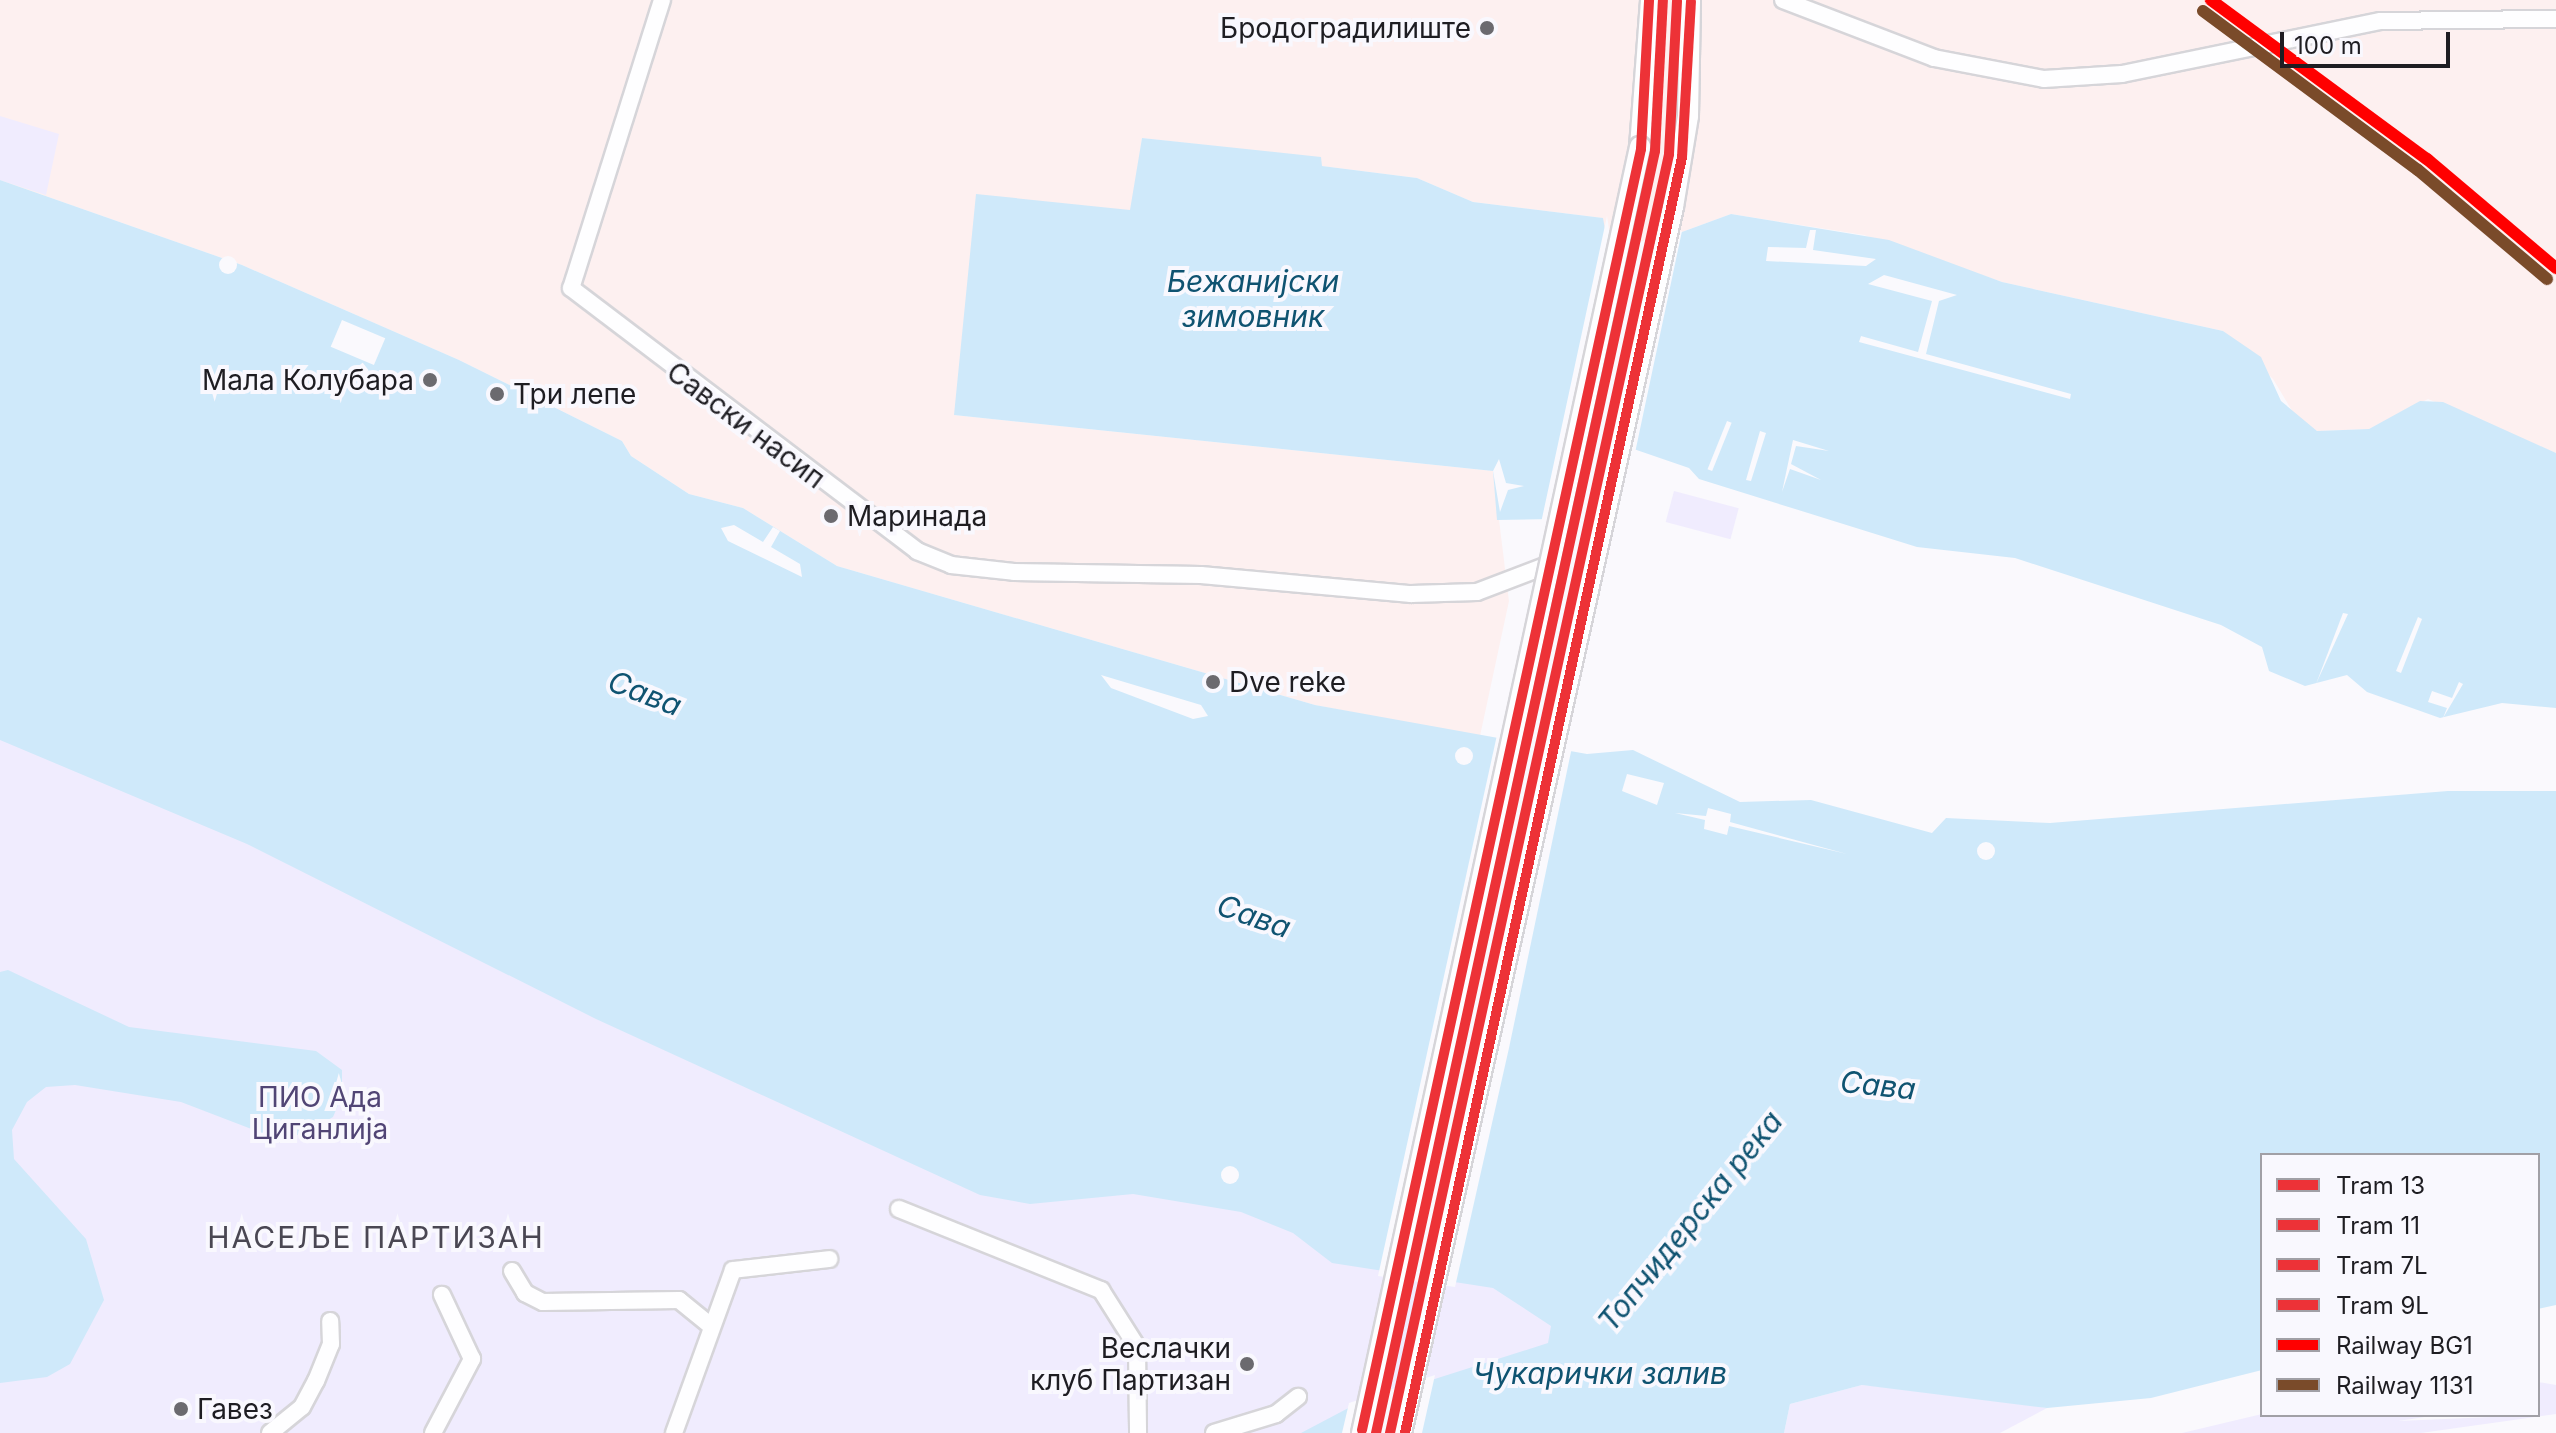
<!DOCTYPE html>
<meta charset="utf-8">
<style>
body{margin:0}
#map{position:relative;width:2556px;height:1433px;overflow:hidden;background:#faf9fd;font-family:Inter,sans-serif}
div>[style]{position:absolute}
.industrial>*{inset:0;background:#fdf0f0}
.green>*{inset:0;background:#f0ecfe;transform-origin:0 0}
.water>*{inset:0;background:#cfe9fa}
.pier>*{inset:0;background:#faf9fd;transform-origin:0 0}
.round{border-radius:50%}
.roads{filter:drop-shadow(2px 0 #d6d5d9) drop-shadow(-2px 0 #d6d5d9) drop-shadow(0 2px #d6d5d9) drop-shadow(0 -2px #d6d5d9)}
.minor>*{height:16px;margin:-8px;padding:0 8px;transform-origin:8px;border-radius:8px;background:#fefeff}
.major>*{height:20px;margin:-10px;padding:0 10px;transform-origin:10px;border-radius:10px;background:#fefeff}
.bridges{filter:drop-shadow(2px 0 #d6d5d9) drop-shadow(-2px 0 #d6d5d9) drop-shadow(0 2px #d6d5d9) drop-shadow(0 -2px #d6d5d9)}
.major-bridge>*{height:20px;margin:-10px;padding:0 10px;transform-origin:10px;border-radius:10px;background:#fefeff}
.rail-1>*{height:12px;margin:-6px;padding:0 6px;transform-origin:6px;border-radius:6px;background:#f00}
.rail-2>*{height:12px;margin:-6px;padding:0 6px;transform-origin:6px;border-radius:6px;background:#7a4b2a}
.tram-1>*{height:10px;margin:-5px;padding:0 5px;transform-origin:5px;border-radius:5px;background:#ed3237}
.tram-2>*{height:10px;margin:-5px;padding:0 5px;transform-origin:5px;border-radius:5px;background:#ed3237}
.tram-3>*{height:10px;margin:-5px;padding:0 5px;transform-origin:5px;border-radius:5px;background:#ed3237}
.tram-4>*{height:10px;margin:-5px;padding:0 5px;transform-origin:5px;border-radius:5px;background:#ed3237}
.dots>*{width:22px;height:22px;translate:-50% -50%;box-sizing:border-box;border:4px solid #f9f8fe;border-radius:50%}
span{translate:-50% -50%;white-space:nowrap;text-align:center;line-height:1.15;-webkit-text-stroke:8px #f9f8fe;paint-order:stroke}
.poi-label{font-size:28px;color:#1e1d22}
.right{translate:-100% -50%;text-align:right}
.left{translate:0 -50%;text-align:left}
.street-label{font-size:28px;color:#1e1d22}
.park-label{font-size:28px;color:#514575}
.water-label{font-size:30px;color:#0f5371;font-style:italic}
.neighbourhood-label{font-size:30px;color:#4a4753;letter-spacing:2px}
.legend{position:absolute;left:2260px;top:1153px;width:280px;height:264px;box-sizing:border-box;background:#f9f8fe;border:2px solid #a1a0a6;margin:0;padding:10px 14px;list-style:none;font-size:24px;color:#1e1d22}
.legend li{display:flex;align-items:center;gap:16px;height:40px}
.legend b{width:40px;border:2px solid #a1a0a6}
.scale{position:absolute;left:2280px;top:32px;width:170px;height:36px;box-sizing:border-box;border:4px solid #1e1d22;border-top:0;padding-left:10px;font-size:24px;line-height:28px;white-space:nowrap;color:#1e1d22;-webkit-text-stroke:6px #f9f8fe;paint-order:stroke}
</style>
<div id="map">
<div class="industrial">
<div style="clip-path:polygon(0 0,2556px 0,2556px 453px,2428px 399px,2369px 429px,2317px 431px,2297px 419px,2273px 379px,2223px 331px,2002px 282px,1864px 235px,1731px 214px,1622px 254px,1609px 252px,1602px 218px,1473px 202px,1417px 178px,1321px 166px,1321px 158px,1142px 138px,1131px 210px,954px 415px,1493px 471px,1509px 601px,1480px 736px,1433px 728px,1315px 705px,837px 566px,743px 508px,689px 494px,631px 456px,622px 441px,459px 360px,242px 265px,0 180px)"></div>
</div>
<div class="green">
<div style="clip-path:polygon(0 116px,59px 134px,46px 195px,0 180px)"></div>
<div style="left:1674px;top:491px;width:67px;height:32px;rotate:15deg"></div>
<div style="clip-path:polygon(0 651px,1641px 1270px,1755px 1433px,0 1433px)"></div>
<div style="clip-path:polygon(2538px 1382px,2556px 1385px,2556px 1414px,2421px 1433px,2182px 1433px,2262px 1414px,2438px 1415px,2398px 1421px,2538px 1415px)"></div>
<div style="clip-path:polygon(1862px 1385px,1957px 1393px,2047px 1408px,2000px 1433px,1784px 1433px,1790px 1404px)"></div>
</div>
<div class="water">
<div style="clip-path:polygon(1142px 138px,1321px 157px,1322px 166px,1417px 178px,1473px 202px,1603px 218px,1609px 252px,1622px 254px,1731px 214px,1889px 240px,2002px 282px,2223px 331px,2261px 357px,2281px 401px,2317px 431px,2369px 429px,2420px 401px,2443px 402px,2556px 453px,2556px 708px,2502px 703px,2440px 718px,2367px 692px,2347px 675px,2305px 686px,2269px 671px,2262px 647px,2221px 625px,2015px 558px,1917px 547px,1699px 479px,1689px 468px,1622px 445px,1584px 444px,1552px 519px,1497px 520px,1493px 471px,954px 415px,976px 194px,1130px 210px)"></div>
<div style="clip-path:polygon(0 180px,242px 265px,459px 360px,622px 441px,631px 456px,689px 494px,743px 508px,837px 566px,1315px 705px,1587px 754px,1633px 750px,1740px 802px,1811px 800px,1932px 833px,1946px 818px,2050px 823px,2448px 791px,2556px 791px,2556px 1305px,2538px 1309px,2538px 1155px,2262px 1155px,2262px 1370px,2151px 1398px,2047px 1408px,1862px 1385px,1790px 1404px,1784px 1433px,1301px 1433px,1356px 1404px,1548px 1343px,1551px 1326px,1493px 1288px,1332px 1263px,1293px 1233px,1241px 1212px,1133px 1194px,1030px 1204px,980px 1195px,596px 1019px,247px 844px,0 740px)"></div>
<div style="clip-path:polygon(8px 970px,129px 1027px,316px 1051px,342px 1070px,342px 1096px,333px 1117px,302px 1135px,267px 1135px,181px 1102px,75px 1085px,46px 1087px,27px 1102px,12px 1130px,14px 1159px,86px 1239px,104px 1300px,70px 1364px,47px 1377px,0 1383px,0 972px)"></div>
</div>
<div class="pier">
<div style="clip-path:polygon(1607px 216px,1612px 249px,1682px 231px,1635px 453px,1584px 448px,1552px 523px,1541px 523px)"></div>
<div style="clip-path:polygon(1810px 230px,1816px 230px,1813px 250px,1876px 259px,1866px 266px,1766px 261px,1768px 247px,1806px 248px)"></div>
<div class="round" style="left:219px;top:256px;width:18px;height:18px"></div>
<div style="clip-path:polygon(1884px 275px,1957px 295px,1939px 301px,1926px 354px,2071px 394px,2070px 399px,1859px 342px,1861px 336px,1918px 352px,1932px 301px,1868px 284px)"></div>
<div style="left:342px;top:320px;width:47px;height:29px;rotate:23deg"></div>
<div style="left:1727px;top:421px;width:5px;height:52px;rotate:22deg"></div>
<div style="clip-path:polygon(1760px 431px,1766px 433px,1751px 481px,1746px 480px)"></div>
<div style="clip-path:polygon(1793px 440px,1829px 451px,1796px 446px,1791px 464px,1821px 480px,1790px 469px,1782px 492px)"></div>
<div style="clip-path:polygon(1499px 459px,1506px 483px,1524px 486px,1508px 490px,1500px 512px,1493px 471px)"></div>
<div style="clip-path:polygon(734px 525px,763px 542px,773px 527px,780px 531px,771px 547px,800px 564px,802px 577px,728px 541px,721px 528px)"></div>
<div style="clip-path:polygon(2343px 613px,2348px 614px,2316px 684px)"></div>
<div style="clip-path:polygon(2418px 617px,2422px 619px,2401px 673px,2396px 671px)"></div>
<div style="clip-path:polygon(1101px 675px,1201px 705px,1208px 716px,1193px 719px,1111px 688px)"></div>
<div style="clip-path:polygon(2459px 682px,2463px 684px,2443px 718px,2447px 708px,2428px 702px,2432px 691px,2452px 698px)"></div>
<div style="clip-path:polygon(1497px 735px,1572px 747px,1509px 1048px,1455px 1287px,1378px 1276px)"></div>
<div class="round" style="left:1455px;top:747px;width:18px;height:18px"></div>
<div style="clip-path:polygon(1627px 774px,1664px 783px,1657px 805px,1622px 791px)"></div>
<div style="clip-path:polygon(1708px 808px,1731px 814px,1730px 822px,1847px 854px,1729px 826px,1727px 835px,1704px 829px,1705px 820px,1675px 813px,1706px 816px)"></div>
<div class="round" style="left:1977px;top:842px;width:18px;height:18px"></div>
<div class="round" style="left:1221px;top:1166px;width:18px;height:18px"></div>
<div style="clip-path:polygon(1435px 1375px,1422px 1433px,1342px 1433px,1349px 1403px)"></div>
</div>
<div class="roads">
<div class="minor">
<div style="left:662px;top:0;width:302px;rotate:107.5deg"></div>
<div style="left:571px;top:288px;width:435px;rotate:37.2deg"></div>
<div style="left:917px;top:551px;width:37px;rotate:22deg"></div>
<div style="left:951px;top:565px;width:63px;rotate:6.3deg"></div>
<div style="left:1014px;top:572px;width:187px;rotate:0.9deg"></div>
<div style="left:1201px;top:575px;width:211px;rotate:5.2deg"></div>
<div style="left:1411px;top:594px;width:66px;rotate:-1.7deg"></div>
<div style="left:1477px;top:592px;width:87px;rotate:-20.9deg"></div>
<div style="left:1783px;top:0;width:162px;rotate:21deg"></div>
<div style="left:1934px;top:58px;width:112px;rotate:10.8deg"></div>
<div style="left:2044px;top:79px;width:78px;rotate:-3.7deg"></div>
<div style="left:2122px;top:74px;width:264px;rotate:-11.6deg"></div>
<div style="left:2381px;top:21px;width:175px;rotate:-0.7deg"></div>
<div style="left:899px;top:1209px;width:218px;rotate:21.9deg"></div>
<div style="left:1101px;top:1290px;width:67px;rotate:57.7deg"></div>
<div style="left:1137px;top:1347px;width:86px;rotate:89.3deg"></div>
<div style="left:512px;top:1271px;width:26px;rotate:59deg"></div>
<div style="left:525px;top:1293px;width:20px;rotate:27deg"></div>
<div style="left:543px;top:1302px;width:136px;rotate:-0.8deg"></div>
<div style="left:679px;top:1300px;width:40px;rotate:39deg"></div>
<div style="left:270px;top:1433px;width:41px;rotate:-39.1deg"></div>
<div style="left:302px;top:1407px;width:30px;rotate:-62deg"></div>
<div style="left:316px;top:1381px;width:40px;rotate:-68deg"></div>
<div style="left:331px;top:1344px;width:23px;rotate:-92deg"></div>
<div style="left:433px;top:1433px;width:84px;rotate:-62.2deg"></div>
<div style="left:472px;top:1359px;width:71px;rotate:-115.1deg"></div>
<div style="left:674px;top:1433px;width:173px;rotate:-70.1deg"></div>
<div style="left:733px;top:1270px;width:97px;rotate:-6.5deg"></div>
<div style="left:1214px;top:1433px;width:65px;rotate:-17deg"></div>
<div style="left:1276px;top:1414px;width:28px;rotate:-38deg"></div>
</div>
<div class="major">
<div style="left:1640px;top:147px;width:147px;rotate:-85.7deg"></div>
<div style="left:1401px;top:1433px;width:1256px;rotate:-77.49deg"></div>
<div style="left:1673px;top:207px;width:92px;rotate:-80.6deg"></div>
<div style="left:1688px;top:116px;width:116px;rotate:-89deg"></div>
</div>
</div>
<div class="bridges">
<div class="major-bridge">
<div style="left:1362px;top:1433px;width:1316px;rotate:-77.8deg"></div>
</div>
</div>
<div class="rail-1">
<div style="left:2211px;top:0;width:268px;rotate:36.4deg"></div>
<div style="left:2427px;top:159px;width:169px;rotate:40.2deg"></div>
</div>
<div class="rail-2">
<div style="left:2203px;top:11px;width:267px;rotate:36.5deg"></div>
<div style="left:2418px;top:170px;width:169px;rotate:40.2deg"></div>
</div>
<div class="tram-1">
<div style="left:1376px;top:1433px;width:1312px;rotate:-77.72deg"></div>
<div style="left:1655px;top:151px;width:151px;rotate:-87deg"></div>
</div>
<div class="tram-2">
<div style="left:1390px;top:1433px;width:1309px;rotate:-77.69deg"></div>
<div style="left:1669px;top:154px;width:153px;rotate:-87deg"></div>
</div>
<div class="tram-3">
<div style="left:1362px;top:1430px;width:1311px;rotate:-77.71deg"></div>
<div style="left:1641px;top:149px;width:149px;rotate:-86.9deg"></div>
</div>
<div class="tram-4">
<div style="left:1405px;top:1433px;width:1306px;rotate:-77.75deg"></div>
<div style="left:1682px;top:157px;width:156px;rotate:-86.7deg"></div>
</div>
<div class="dots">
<div style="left:1487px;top:28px;background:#6b6a6f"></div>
<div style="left:430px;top:380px;background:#6b6a6f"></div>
<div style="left:497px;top:394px;background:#6b6a6f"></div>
<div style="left:831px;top:516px;background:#6b6a6f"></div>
<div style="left:1213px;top:682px;background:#6b6a6f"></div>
<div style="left:1247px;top:1364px;background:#6b6a6f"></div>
<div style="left:181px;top:1409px;background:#6b6a6f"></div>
</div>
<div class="poi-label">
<span class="right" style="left:1471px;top:28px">Бродоградилиште</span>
<span class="right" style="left:414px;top:380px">Мала Колубара</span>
<span class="left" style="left:513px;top:394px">Три лепе</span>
<span class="left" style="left:847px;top:516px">Маринада</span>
<span class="left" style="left:1229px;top:682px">Dve reke</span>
<span class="right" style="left:1231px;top:1364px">Веслачки<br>клуб Партизан</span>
<span class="left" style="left:197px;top:1409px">Гавез</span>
</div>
<div class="street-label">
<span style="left:746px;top:425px;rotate:37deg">Савски насип</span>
</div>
<div class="park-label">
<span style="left:320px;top:1113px">ПИО Ада<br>Циганлија</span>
</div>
<div class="water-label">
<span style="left:1253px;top:298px">Бежанијски<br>зимовник</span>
<span style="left:645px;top:693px;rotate:21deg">Сава</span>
<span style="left:1254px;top:916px;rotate:19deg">Сава</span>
<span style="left:1878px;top:1085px;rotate:6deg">Сава</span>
<span style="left:1690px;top:1221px;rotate:-51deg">Топчидерска река</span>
<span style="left:1600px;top:1373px">Чукарички залив</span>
</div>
<div class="neighbourhood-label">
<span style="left:376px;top:1237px">НАСЕЉЕ ПАРТИЗАН</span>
</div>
<ul class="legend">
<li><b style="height:10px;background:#ed3237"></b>Tram 13</li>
<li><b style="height:10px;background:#ed3237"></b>Tram 11</li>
<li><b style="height:10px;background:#ed3237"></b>Tram 7L</li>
<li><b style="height:10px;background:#ed3237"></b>Tram 9L</li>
<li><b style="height:10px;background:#f00"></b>Railway BG1</li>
<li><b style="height:10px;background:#7a4b2a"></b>Railway 1131</li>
</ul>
<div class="scale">100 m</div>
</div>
